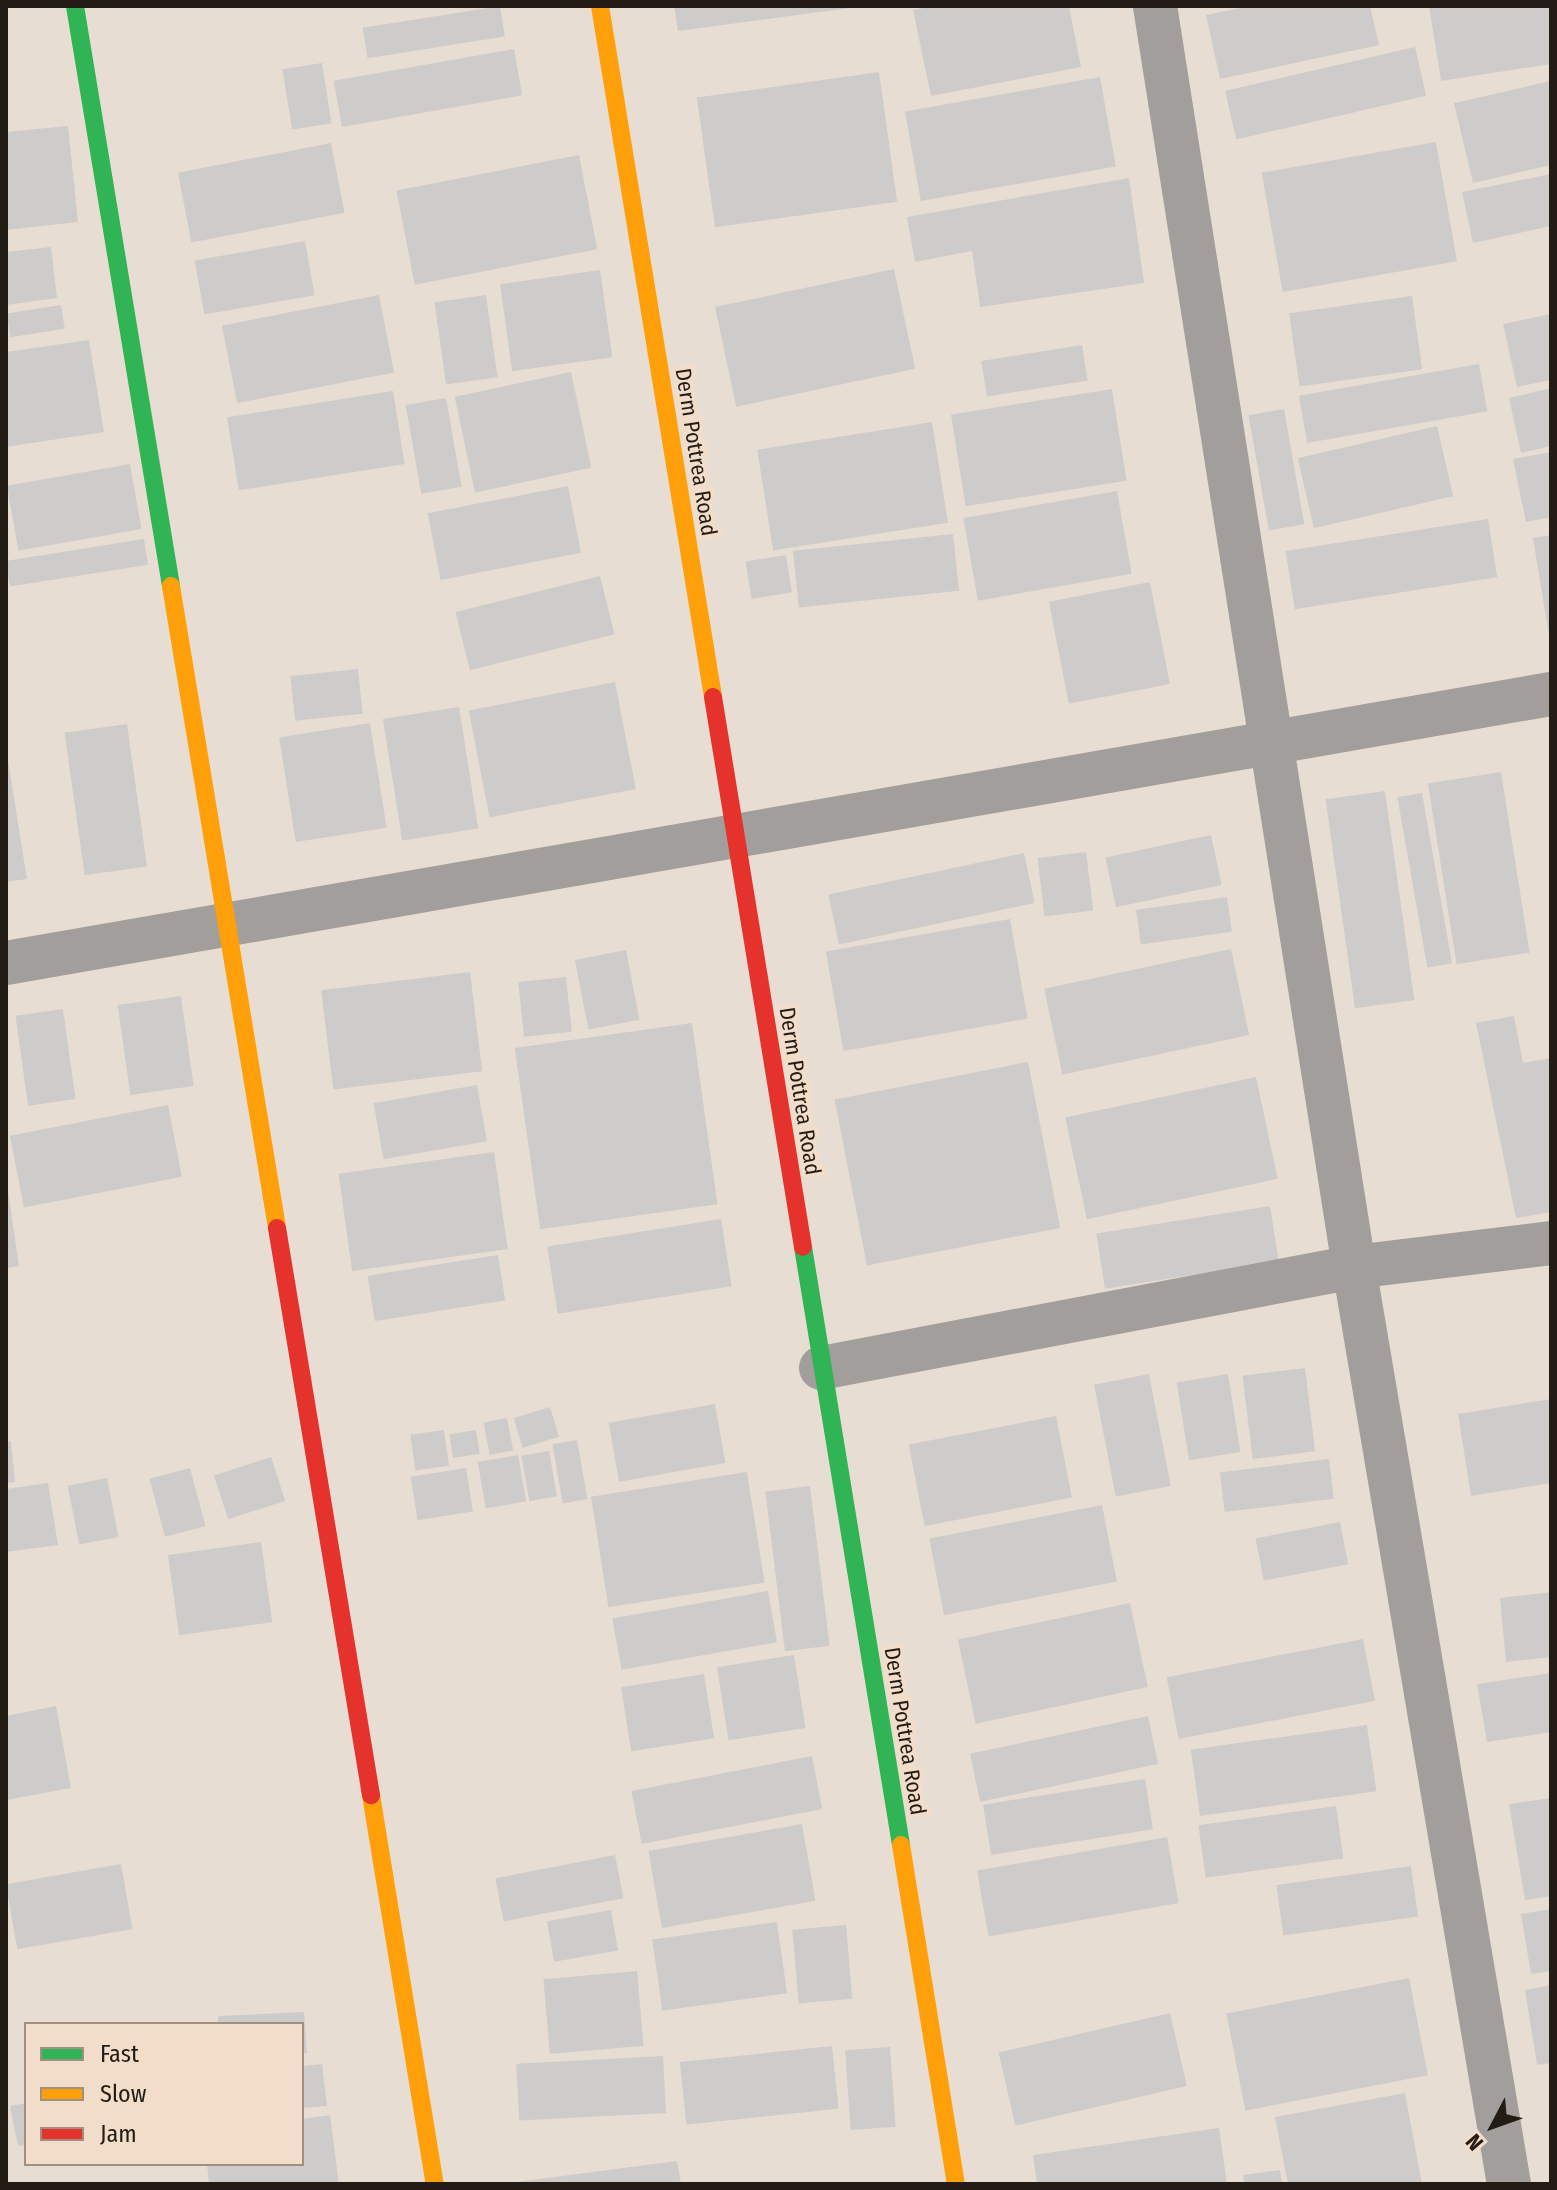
<!DOCTYPE html>
<style>
body{margin:0}
#map{position:relative;width:1557px;height:2190px;overflow:hidden;background:#e8ddd2;font-family:"Fira Sans Condensed",sans-serif}
div>[style]{position:absolute}
.building>*{inset:0;background:#cecccb;transform-origin:0 0}
.street>*{height:44px;margin:-22px;padding:0 22px;transform-origin:22px;border-radius:22px;background:#a29e9b}
.fast>*{height:18px;margin:-9px;padding:0 9px;transform-origin:9px;border-radius:9px;background:#30b455}
.slow>*{height:18px;margin:-9px;padding:0 9px;transform-origin:9px;border-radius:9px;background:#ff9f0a}
.jam>*{height:18px;margin:-9px;padding:0 9px;transform-origin:9px;border-radius:9px;background:#e5322d}
span{translate:-50% -50%;white-space:nowrap;text-align:center;line-height:1.15;-webkit-text-stroke:8px #f1ddc9;paint-order:stroke}
.street-label{font-size:22px;color:#231c14}
.frame{position:absolute;inset:0;border:8px solid #231c14;pointer-events:none}
.legend{position:absolute;left:24px;top:2022px;width:280px;height:144px;box-sizing:border-box;background:#f1ddc9;border:2px solid #9f9081;margin:0;padding:10px 14px;list-style:none;font-size:24px;color:#231c14}
.legend li{display:flex;align-items:center;gap:16px;height:40px}
.legend b{width:40px;border:2px solid #9f9081}
.north{position:absolute;left:1453px;top:2086px;width:80px;height:80px;-webkit-text-stroke:6px #f1ddc9;paint-order:stroke;rotate:229deg;font-size:22px;font-weight:700;line-height:32px;text-align:center;color:#231c14}
.north::after{content:'';display:block;margin:auto;width:28px;height:36px;background:#231c14;clip-path:polygon(50% 0,100% 100%,50% 72%,0 100%)}
</style>
<div id="map">
<div class="building">
<div style="left:500px;top:6px;width:31px;height:139px;rotate:81deg"></div>
<div style="clip-path:polygon(674px 6px,850px 6px,850px 8px,678px 31px)"></div>
<div style="clip-path:polygon(934px 6px,1069px 6px,1081px 67px,931px 96px,913px 10px)"></div>
<div style="clip-path:polygon(1250px 6px,1370px 6px,1379px 45px,1220px 79px,1206px 15px)"></div>
<div style="clip-path:polygon(1429px 6px,1551px 6px,1551px 64px,1441px 81px)"></div>
<div style="left:1415px;top:47px;width:50px;height:195px;rotate:77deg"></div>
<div style="left:514px;top:49px;width:47px;height:183px;rotate:80deg"></div>
<div style="left:322px;top:63px;width:61px;height:40px;rotate:81deg"></div>
<div style="left:879px;top:72px;width:131px;height:184px;rotate:82deg"></div>
<div style="left:1100px;top:77px;width:91px;height:198px;rotate:80deg"></div>
<div style="clip-path:polygon(1551px 81px,1551px 165px,1473px 183px,1454px 103px)"></div>
<div style="clip-path:polygon(68px 126px,78px 222px,6px 230px,6px 132px)"></div>
<div style="left:1436px;top:142px;width:121px;height:177px;rotate:80deg"></div>
<div style="left:331px;top:143px;width:71px;height:156px;rotate:79deg"></div>
<div style="left:579px;top:155px;width:96px;height:186px;rotate:79deg"></div>
<div style="clip-path:polygon(1551px 174px,1551px 226px,1473px 243px,1462px 192px)"></div>
<div style="clip-path:polygon(1129px 178px,1144px 283px,980px 307px,972px 251px,915px 262px,907px 217px)"></div>
<div style="left:305px;top:241px;width:55px;height:112px;rotate:80deg"></div>
<div style="clip-path:polygon(51px 247px,57px 298px,6px 305px,6px 252px)"></div>
<div style="left:894px;top:269px;width:102px;height:183px;rotate:78deg"></div>
<div style="left:600px;top:270px;width:88px;height:101px;rotate:82deg"></div>
<div style="left:379px;top:295px;width:79px;height:160px;rotate:79deg"></div>
<div style="left:486px;top:295px;width:83px;height:52px;rotate:82deg"></div>
<div style="left:1412px;top:296px;width:74px;height:124px;rotate:82deg"></div>
<div style="left:61px;top:305px;width:24px;height:55px;rotate:81deg"></div>
<div style="clip-path:polygon(1551px 314px,1551px 380px,1517px 387px,1503px 324px)"></div>
<div style="clip-path:polygon(89px 340px,104px 432px,6px 447px,6px 352px)"></div>
<div style="left:1082px;top:345px;width:36px;height:102px;rotate:81deg"></div>
<div style="left:1479px;top:364px;width:48px;height:183px;rotate:80deg"></div>
<div style="left:571px;top:372px;width:98px;height:119px;rotate:78deg"></div>
<div style="clip-path:polygon(1551px 388px,1551px 446px,1521px 453px,1509px 398px)"></div>
<div style="left:1112px;top:389px;width:93px;height:163px;rotate:81deg"></div>
<div style="left:393px;top:391px;width:74px;height:168px;rotate:81deg"></div>
<div style="left:446px;top:398px;width:90px;height:41px;rotate:80deg"></div>
<div style="left:1284px;top:409px;width:117px;height:36px;rotate:80deg"></div>
<div style="left:932px;top:422px;width:102px;height:177px;rotate:81deg"></div>
<div style="left:1437px;top:426px;width:72px;height:143px;rotate:77deg"></div>
<div style="clip-path:polygon(1551px 452px,1551px 517px,1526px 522px,1513px 459px)"></div>
<div style="left:130px;top:464px;width:66px;height:125px;rotate:80deg"></div>
<div style="left:568px;top:486px;width:68px;height:143px;rotate:79deg"></div>
<div style="left:1117px;top:491px;width:84px;height:156px;rotate:80deg"></div>
<div style="left:1488px;top:519px;width:59px;height:205px;rotate:81deg"></div>
<div style="left:953px;top:534px;width:57px;height:161px;rotate:84deg"></div>
<div style="clip-path:polygon(1551px 535px,1551px 636px,1549px 636px,1533px 538px)"></div>
<div style="left:144px;top:539px;width:26px;height:140px;rotate:81deg"></div>
<div style="left:786px;top:555px;width:38px;height:41px;rotate:81deg"></div>
<div style="left:600px;top:576px;width:60px;height:149px;rotate:76deg"></div>
<div style="left:1150px;top:582px;width:104px;height:103px;rotate:79deg"></div>
<div style="left:358px;top:669px;width:45px;height:68px;rotate:84deg"></div>
<div style="left:615px;top:682px;width:109px;height:149px;rotate:79deg"></div>
<div style="left:459px;top:707px;width:123px;height:77px;rotate:81deg"></div>
<div style="left:370px;top:723px;width:106px;height:92px;rotate:81deg"></div>
<div style="left:127px;top:724px;width:144px;height:63px;rotate:82deg"></div>
<div style="clip-path:polygon(6px 748px,27px 879px,6px 882px)"></div>
<div style="left:1501px;top:772px;width:183px;height:74px;rotate:81deg"></div>
<div style="left:1385px;top:791px;width:211px;height:60px;rotate:82deg"></div>
<div style="left:1422px;top:793px;width:173px;height:25px;rotate:80deg"></div>
<div style="left:1211px;top:835px;width:51px;height:108px;rotate:78deg"></div>
<div style="left:1086px;top:852px;width:59px;height:49px;rotate:83deg"></div>
<div style="left:1024px;top:853px;width:51px;height:200px;rotate:78deg"></div>
<div style="left:1227px;top:897px;width:35px;height:92px;rotate:82deg"></div>
<div style="left:1010px;top:919px;width:101px;height:187px;rotate:80deg"></div>
<div style="left:1231px;top:949px;width:88px;height:191px;rotate:78deg"></div>
<div style="left:626px;top:950px;width:71px;height:52px;rotate:79deg"></div>
<div style="left:470px;top:972px;width:100px;height:150px;rotate:83deg"></div>
<div style="left:566px;top:977px;width:55px;height:48px;rotate:84deg"></div>
<div style="left:181px;top:996px;width:91px;height:64px;rotate:82deg"></div>
<div style="left:63px;top:1009px;width:91px;height:48px;rotate:82deg"></div>
<div style="clip-path:polygon(1514px 1016px,1523px 1063px,1551px 1058px,1551px 1212px,1516px 1218px,1476px 1023px)"></div>
<div style="left:692px;top:1023px;width:183px;height:179px;rotate:82deg"></div>
<div style="left:1028px;top:1062px;width:169px;height:197px;rotate:79deg"></div>
<div style="left:1256px;top:1077px;width:104px;height:195px;rotate:78deg"></div>
<div style="left:477px;top:1085px;width:57px;height:105px;rotate:80deg"></div>
<div style="left:168px;top:1105px;width:73px;height:161px;rotate:79deg"></div>
<div style="left:494px;top:1152px;width:98px;height:157px;rotate:82deg"></div>
<div style="clip-path:polygon(8px 1191px,19px 1266px,6px 1268px,6px 1192px)"></div>
<div style="left:1270px;top:1206px;width:56px;height:176px;rotate:81deg"></div>
<div style="left:721px;top:1219px;width:68px;height:176px;rotate:81deg"></div>
<div style="left:498px;top:1255px;width:46px;height:132px;rotate:81deg"></div>
<div style="left:1305px;top:1368px;width:84px;height:63px;rotate:83deg"></div>
<div style="left:1149px;top:1374px;width:114px;height:56px;rotate:79deg"></div>
<div style="left:1228px;top:1374px;width:79px;height:52px;rotate:81deg"></div>
<div style="clip-path:polygon(1551px 1399px,1551px 1483px,1471px 1496px,1458px 1414px)"></div>
<div style="left:715px;top:1404px;width:60px;height:108px;rotate:80deg"></div>
<div style="left:550px;top:1407px;width:31px;height:38px;rotate:73deg"></div>
<div style="left:1056px;top:1416px;width:83px;height:150px;rotate:79deg"></div>
<div style="left:507px;top:1418px;width:33px;height:24px;rotate:79deg"></div>
<div style="left:444px;top:1430px;width:36px;height:34px;rotate:82deg"></div>
<div style="left:476px;top:1430px;width:24px;height:27px;rotate:81deg"></div>
<div style="left:577px;top:1440px;width:60px;height:25px;rotate:80deg"></div>
<div style="clip-path:polygon(11px 1441px,15px 1482px,6px 1483px,6px 1442px)"></div>
<div style="left:549px;top:1451px;width:46px;height:28px;rotate:80deg"></div>
<div style="left:518px;top:1455px;width:47px;height:41px;rotate:80deg"></div>
<div style="left:271px;top:1457px;width:46px;height:60px;rotate:72deg"></div>
<div style="left:1329px;top:1459px;width:40px;height:110px;rotate:83deg"></div>
<div style="left:190px;top:1468px;width:60px;height:42px;rotate:75deg"></div>
<div style="left:466px;top:1468px;width:44px;height:56px;rotate:81deg"></div>
<div style="left:747px;top:1472px;width:112px;height:158px;rotate:81deg"></div>
<div style="left:107px;top:1478px;width:60px;height:40px;rotate:79deg"></div>
<div style="clip-path:polygon(48px 1483px,58px 1545px,6px 1552px,6px 1489px)"></div>
<div style="left:810px;top:1486px;width:161px;height:45px;rotate:83deg"></div>
<div style="left:1102px;top:1505px;width:78px;height:176px;rotate:79deg"></div>
<div style="left:1340px;top:1522px;width:43px;height:86px;rotate:79deg"></div>
<div style="left:261px;top:1542px;width:81px;height:94px;rotate:82deg"></div>
<div style="left:768px;top:1591px;width:52px;height:158px;rotate:80deg"></div>
<div style="clip-path:polygon(1551px 1592px,1551px 1657px,1506px 1662px,1500px 1598px)"></div>
<div style="left:1130px;top:1603px;width:86px;height:176px;rotate:78deg"></div>
<div style="left:1363px;top:1639px;width:63px;height:200px;rotate:79deg"></div>
<div style="left:794px;top:1655px;width:74px;height:78px;rotate:81deg"></div>
<div style="clip-path:polygon(1551px 1673px,1551px 1732px,1487px 1742px,1477px 1684px)"></div>
<div style="left:704px;top:1674px;width:65px;height:84px;rotate:81deg"></div>
<div style="clip-path:polygon(56px 1706px,71px 1788px,6px 1800px,6px 1716px)"></div>
<div style="left:1148px;top:1716px;width:49px;height:182px;rotate:78deg"></div>
<div style="left:1367px;top:1725px;width:67px;height:178px;rotate:82deg"></div>
<div style="left:812px;top:1756px;width:54px;height:184px;rotate:79deg"></div>
<div style="left:1145px;top:1779px;width:51px;height:164px;rotate:81deg"></div>
<div style="clip-path:polygon(1551px 1798px,1551px 1896px,1525px 1900px,1509px 1804px)"></div>
<div style="left:1336px;top:1806px;width:53px;height:139px;rotate:82deg"></div>
<div style="left:802px;top:1824px;width:78px;height:156px;rotate:80deg"></div>
<div style="left:1167px;top:1837px;width:67px;height:193px;rotate:80deg"></div>
<div style="left:615px;top:1855px;width:44px;height:122px;rotate:79deg"></div>
<div style="left:121px;top:1864px;width:66px;height:117px;rotate:80deg"></div>
<div style="left:1411px;top:1866px;width:51px;height:136px;rotate:82deg"></div>
<div style="clip-path:polygon(1551px 1909px,1551px 1971px,1531px 1974px,1521px 1914px)"></div>
<div style="left:611px;top:1910px;width:41px;height:65px;rotate:80deg"></div>
<div style="left:777px;top:1922px;width:72px;height:126px;rotate:82deg"></div>
<div style="left:846px;top:1925px;width:74px;height:54px;rotate:85deg"></div>
<div style="left:637px;top:1971px;width:75px;height:94px;rotate:85deg"></div>
<div style="left:1409px;top:1978px;width:99px;height:186px;rotate:79deg"></div>
<div style="clip-path:polygon(1551px 1985px,1551px 2063px,1537px 2065px,1525px 1990px)"></div>
<div style="clip-path:polygon(304px 2012px,307px 2053px,302px 2053px,302px 2024px,218px 2024px,218px 2016px)"></div>
<div style="left:1170px;top:2013px;width:75px;height:176px;rotate:77deg"></div>
<div style="left:832px;top:2046px;width:63px;height:153px;rotate:84deg"></div>
<div style="left:890px;top:2047px;width:80px;height:45px;rotate:86deg"></div>
<div style="left:663px;top:2056px;width:57px;height:147px;rotate:87deg"></div>
<div style="clip-path:polygon(322px 2064px,327px 2106px,302px 2108px,302px 2066px)"></div>
<div style="clip-path:polygon(1405px 2093px,1422px 2184px,1288px 2184px,1275px 2117px)"></div>
<div style="clip-path:polygon(26px 2103px,26px 2145px,18px 2146px,10px 2106px)"></div>
<div style="clip-path:polygon(330px 2115px,339px 2184px,209px 2184px,207px 2164px,302px 2164px,302px 2119px)"></div>
<div style="clip-path:polygon(1219px 2128px,1227px 2184px,1037px 2184px,1033px 2155px)"></div>
<div style="clip-path:polygon(677px 2161px,681px 2184px,516px 2184px,516px 2182px)"></div>
<div style="clip-path:polygon(1280px 2170px,1282px 2184px,1244px 2184px,1243px 2175px)"></div>
</div>
<div class="street">
<div style="left:1155px;top:6px;width:1277px;rotate:81.03deg"></div>
<div style="left:1354px;top:1267px;width:930px;rotate:80.41deg"></div>
<div style="left:6px;top:963px;width:1568px;rotate:-9.88deg"></div>
<div style="left:821px;top:1368px;width:542px;rotate:-10.73deg"></div>
<div style="left:1354px;top:1267px;width:198px;rotate:-6.9deg"></div>
</div>
<div class="fast">
<div style="left:75px;top:6px;width:588px;rotate:80.6deg"></div>
<div style="left:803px;top:1247px;width:606px;rotate:80.69deg"></div>
</div>
<div class="slow">
<div style="left:600px;top:6px;width:700px;rotate:80.71deg"></div>
<div style="left:171px;top:586px;width:651px;rotate:80.62deg"></div>
<div style="left:371px;top:1795px;width:394px;rotate:80.7deg"></div>
<div style="left:901px;top:1845px;width:343px;rotate:80.8deg"></div>
</div>
<div class="jam">
<div style="left:713px;top:697px;width:557px;rotate:80.71deg"></div>
<div style="left:277px;top:1228px;width:575px;rotate:80.59deg"></div>
</div>
<div class="street-label">
<span style="left:696px;top:452px;rotate:81deg">Derm Pottrea Road</span>
<span style="left:800px;top:1091px;rotate:81deg">Derm Pottrea Road</span>
<span style="left:905px;top:1731px;rotate:81deg">Derm Pottrea Road</span>
</div>
<div class="frame"></div>
<ul class="legend">
<li><b style="height:10px;background:#30b455"></b>Fast</li>
<li><b style="height:10px;background:#ff9f0a"></b>Slow</li>
<li><b style="height:10px;background:#e5322d"></b>Jam</li>
</ul>
<div class="north">N</div>
</div>
